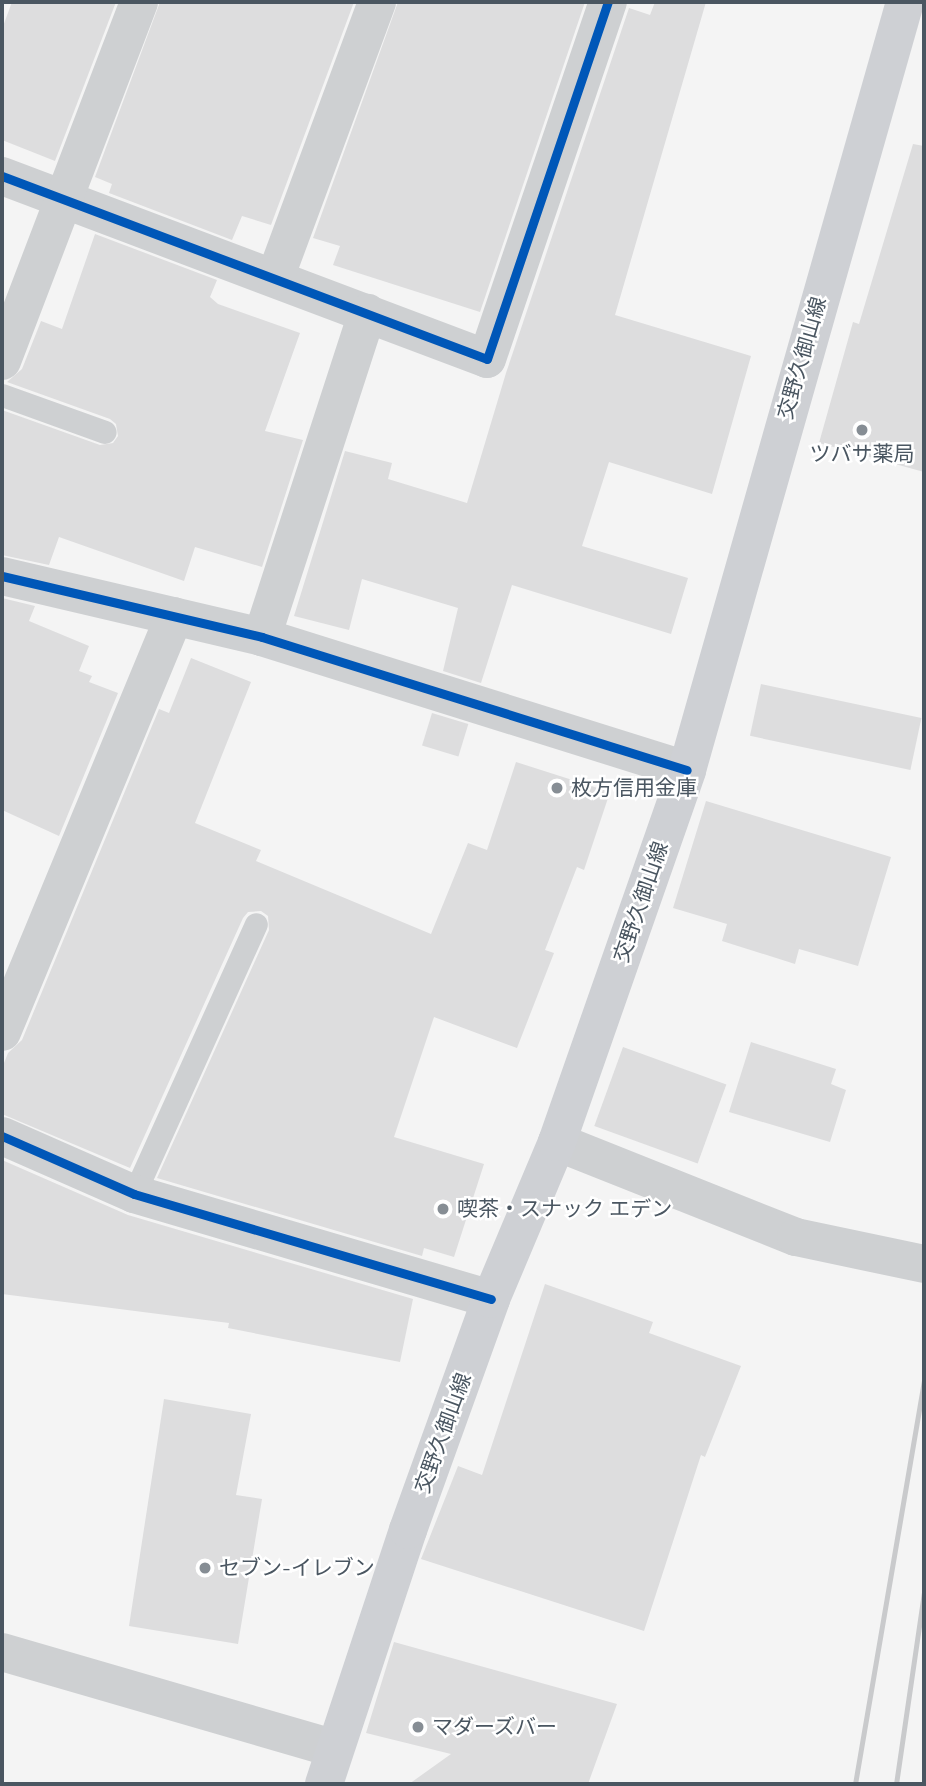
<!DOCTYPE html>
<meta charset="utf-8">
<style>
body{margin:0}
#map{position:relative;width:926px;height:1786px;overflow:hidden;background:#f4f4f4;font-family:Raleway,"Noto Sans JP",sans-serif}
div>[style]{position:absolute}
.building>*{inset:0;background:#ddddde;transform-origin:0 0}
.service>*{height:23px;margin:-11.5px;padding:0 11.5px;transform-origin:11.5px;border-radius:11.5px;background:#ced0d2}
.minor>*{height:38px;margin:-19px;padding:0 19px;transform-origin:19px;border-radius:19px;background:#ced0d2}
.secondary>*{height:38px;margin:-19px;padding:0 19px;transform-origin:19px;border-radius:19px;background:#ced0d4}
.rail>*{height:5px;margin:-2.5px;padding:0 2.5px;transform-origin:2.5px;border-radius:2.5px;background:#c9cacc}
.cycleway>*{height:9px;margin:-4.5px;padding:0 4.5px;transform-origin:4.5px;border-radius:4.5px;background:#0057b8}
.dots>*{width:19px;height:19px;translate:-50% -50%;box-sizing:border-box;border:4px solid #fff;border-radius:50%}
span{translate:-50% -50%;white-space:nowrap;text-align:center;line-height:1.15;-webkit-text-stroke:5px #fff;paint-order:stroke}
.street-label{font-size:21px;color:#4a5661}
.poi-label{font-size:21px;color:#4a5661}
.left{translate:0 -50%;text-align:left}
.frame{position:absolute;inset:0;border:4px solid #4a5661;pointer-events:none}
</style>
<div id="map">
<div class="building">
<div style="clip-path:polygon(12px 2px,116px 2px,55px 161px,2px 140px,2px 29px)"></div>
<div style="clip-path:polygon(160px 2px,354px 2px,271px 225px,242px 216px,232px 240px,109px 193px,112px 184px,95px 177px)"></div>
<div style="clip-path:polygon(398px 2px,585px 2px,480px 312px,333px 265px,340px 246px,313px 238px)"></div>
<div style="clip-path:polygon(655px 2px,706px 2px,615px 315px,751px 356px,712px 494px,609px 462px,582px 546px,688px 578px,671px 634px,512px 585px,481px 683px,443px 671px,458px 608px,362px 579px,349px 630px,294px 616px,345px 451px,392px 463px,388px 479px,467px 503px,506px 373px,629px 8px,650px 15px)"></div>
<div style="clip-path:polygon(913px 144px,924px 146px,924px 472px,819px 443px,853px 322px,859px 324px)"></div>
<div style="clip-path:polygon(95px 234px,217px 280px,210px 297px,218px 304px,300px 333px,265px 431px,303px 440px,262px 567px,195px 547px,184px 581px,59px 537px,49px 565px,2px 555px,2px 410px,100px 445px,113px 443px,118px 436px,116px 424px,110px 419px,7px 382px,22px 369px,41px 321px,62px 329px)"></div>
<div style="clip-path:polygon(2px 598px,35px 606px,29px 621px,89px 646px,79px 671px,92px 676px,89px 682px,118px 693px,59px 836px,2px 810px)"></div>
<div style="clip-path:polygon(191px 658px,251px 682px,195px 823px,261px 850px,256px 861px,431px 934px,468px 843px,487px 850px,516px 762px,610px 792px,584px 870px,577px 867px,545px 950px,554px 953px,517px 1048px,434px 1017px,394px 1137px,484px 1164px,454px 1257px,424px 1248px,422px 1256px,157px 1178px,269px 930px,268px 916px,261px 911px,248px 912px,243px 918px,130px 1168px,2px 1114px,2px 1068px,8px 1053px,22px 1040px,159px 709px,169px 713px)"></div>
<div style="left:761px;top:684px;width:164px;height:53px;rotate:12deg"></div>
<div style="left:432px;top:713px;width:38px;height:34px;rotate:17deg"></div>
<div style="clip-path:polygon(706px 801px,891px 857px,858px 966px,799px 949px,795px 964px,722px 941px,727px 924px,673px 908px)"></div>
<div style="clip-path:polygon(751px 1042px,836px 1069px,831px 1084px,846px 1090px,830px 1142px,729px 1112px)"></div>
<div style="left:623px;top:1047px;width:110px;height:84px;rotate:20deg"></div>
<div style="clip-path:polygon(2px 1160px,128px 1215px,413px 1299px,400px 1362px,228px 1328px,229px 1323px,2px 1294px)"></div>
<div style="clip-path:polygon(545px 1284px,653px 1322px,649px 1333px,741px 1366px,705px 1457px,701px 1455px,644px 1631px,421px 1559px,458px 1466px,482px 1475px)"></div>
<div style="clip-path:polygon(164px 1399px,251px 1414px,236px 1495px,262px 1499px,238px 1644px,129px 1626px)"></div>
<div style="clip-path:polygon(394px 1642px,617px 1704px,588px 1784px,409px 1784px,451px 1754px,366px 1733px)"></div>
</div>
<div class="service">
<div style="left:2px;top:395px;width:109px;rotate:19.8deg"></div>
<div style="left:134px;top:1194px;width:296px;rotate:-65.7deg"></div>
</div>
<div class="minor">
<div style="left:2px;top:176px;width:518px;rotate:20.67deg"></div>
<div style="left:487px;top:359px;width:377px;rotate:-71.3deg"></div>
<div style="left:275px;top:278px;width:294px;rotate:-69.7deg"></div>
<div style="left:2px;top:361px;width:384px;rotate:-69.1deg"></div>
<div style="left:2px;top:576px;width:267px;rotate:13.2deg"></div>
<div style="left:262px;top:637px;width:445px;rotate:17.4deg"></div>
<div style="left:262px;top:637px;width:341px;rotate:-72deg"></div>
<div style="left:2px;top:1032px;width:450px;rotate:-67.5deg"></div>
<div style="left:2px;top:1136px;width:144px;rotate:23.7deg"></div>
<div style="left:134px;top:1194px;width:372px;rotate:16.4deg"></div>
<div style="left:557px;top:1142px;width:257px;rotate:21.7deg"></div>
<div style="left:796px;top:1237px;width:131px;rotate:11.9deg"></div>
<div style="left:2px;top:1652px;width:345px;rotate:16.2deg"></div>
</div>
<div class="secondary">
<div style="left:324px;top:1784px;width:268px;rotate:-71.7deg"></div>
<div style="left:408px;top:1530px;width:245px;rotate:-70.2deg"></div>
<div style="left:491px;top:1299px;width:170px;rotate:-67.2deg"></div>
<div style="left:557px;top:1142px;width:394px;rotate:-70.7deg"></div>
<div style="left:687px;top:770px;width:798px;rotate:-74.15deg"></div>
</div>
<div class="rail">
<div style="left:855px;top:1784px;width:409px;rotate:-80.3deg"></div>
<div style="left:896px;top:1784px;width:193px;rotate:-81.7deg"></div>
</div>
<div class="cycleway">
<div style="left:2px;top:176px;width:518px;rotate:20.67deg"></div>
<div style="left:487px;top:359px;width:377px;rotate:-71.3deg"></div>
<div style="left:2px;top:576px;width:267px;rotate:13.2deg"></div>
<div style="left:262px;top:637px;width:445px;rotate:17.4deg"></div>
<div style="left:2px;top:1136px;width:144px;rotate:23.7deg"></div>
<div style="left:134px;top:1194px;width:372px;rotate:16.4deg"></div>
</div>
<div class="dots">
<div style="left:862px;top:430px;background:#868d94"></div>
<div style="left:557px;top:788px;background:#868d94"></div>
<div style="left:443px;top:1209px;background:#868d94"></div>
<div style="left:205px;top:1568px;background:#868d94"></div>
<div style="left:418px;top:1727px;background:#868d94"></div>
</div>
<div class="street-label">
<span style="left:802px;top:358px;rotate:-74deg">交野久御山線</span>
<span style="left:641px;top:902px;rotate:-71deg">交野久御山線</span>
<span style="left:443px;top:1433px;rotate:-70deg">交野久御山線</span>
</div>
<div class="poi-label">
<span style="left:862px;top:454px">ツバサ薬局</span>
<span class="left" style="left:571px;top:788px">枚方信用金庫</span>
<span class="left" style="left:457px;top:1209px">喫茶・スナック エデン</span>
<span class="left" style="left:219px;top:1568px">セブン-イレブン</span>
<span class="left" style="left:432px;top:1727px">マダーズバー</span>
</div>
<div class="frame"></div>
</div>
